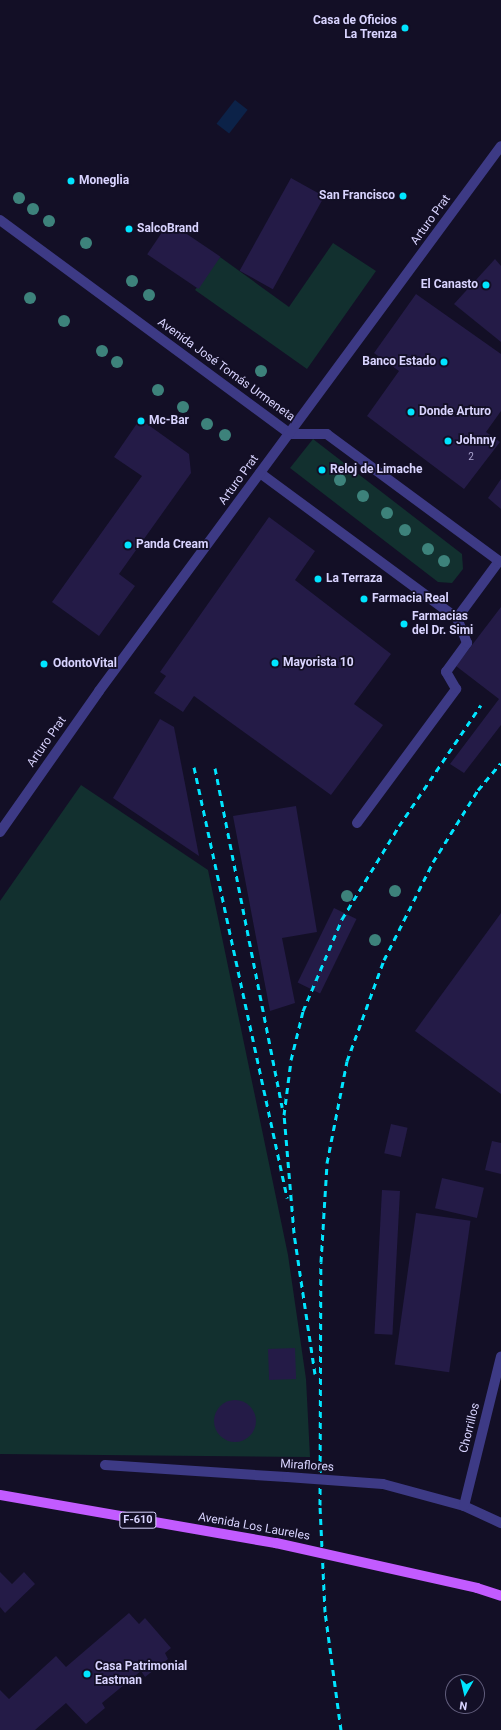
<!DOCTYPE html>
<meta charset="utf-8">
<style>
body{margin:0}
#map{position:relative;width:501px;height:1730px;overflow:hidden;background:#130f26;font-family:Roboto,sans-serif}
div>[style]{position:absolute}
.green>*{inset:0;background:#12302f}
.water>*{inset:0;background:#0c2248;transform-origin:0 0}
.building>*{inset:0;background:#241b47;transform-origin:0 0}
.round{border-radius:50%}
.service>*{height:10px;margin:-5px;padding:0 5px;transform-origin:5px;border-radius:5px;background:#3d3a85}
.minor>*{height:10px;margin:-5px;padding:0 5px;transform-origin:5px;border-radius:5px;background:#3d3a85}
.tertiary>*{height:10px;margin:-5px;padding:0 5px;transform-origin:5px;border-radius:5px;background:#3d3a85}
.primary>*{height:10px;margin:-5px;padding:0 5px;transform-origin:5px;border-radius:5px;background:#c25bff}
.rail>*{height:3px;margin-top:-1.5px;transform-origin:0;background:repeating-linear-gradient(90deg,#00e5ff 0 6px,transparent 0 11px)}
.minor-bridge>*{height:10px;margin:-5px;padding:0 5px;transform-origin:5px;border-radius:5px;background:#3d3a85}
.primary-bridge>*{height:10px;margin:-5px;padding:0 5px;transform-origin:5px;border-radius:5px;background:#c25bff}
.trees>*{width:12px;height:12px;margin:-6px;border-radius:50%;background:#3d827b}
.dots>*{width:11px;height:11px;translate:-50% -50%;box-sizing:border-box;border:2px solid #130f26;border-radius:50%}
span{translate:-50% -50%;white-space:nowrap;text-align:center;line-height:1.15;-webkit-text-stroke:3.5px #130f26;paint-order:stroke}
.number-label{font-size:10px;color:#aca6d1}
.number-label span{-webkit-text-stroke-width:0}
.shield-label span{padding:1px 3px;background:#130f26;border:1px solid;border-radius:3px;-webkit-text-stroke-width:0}
.shield-label{font-size:11px;color:#d9d4ff;font-weight:700}
.poi-label{font-size:12px;color:#d9d4ff;font-weight:700}
.right{translate:-100% -50%;text-align:right}
.left{translate:0 -50%;text-align:left}
.street-label{font-size:12px;color:#d9d4ff}
.north{position:absolute;left:445px;top:1674px;width:40px;height:40px;box-sizing:border-box;background:#130f26;border:1px solid #625e7d;border-radius:50%;rotate:188deg;font-size:11px;font-weight:700;line-height:16px;text-align:center;color:#d9d4ff}
.north::after{content:'';display:block;margin:auto;width:14px;height:18px;background:#00e5ff;clip-path:polygon(50% 0,100% 100%,50% 72%,0 100%)}
</style>
<div id="map">
<div class="green">
<div style="clip-path:polygon(333px 243px,376px 271px,307px 369px,195px 290px,220px 257px,289px 307px)"></div>
<div style="clip-path:polygon(313px 439px,462px 554px,463px 569px,452px 583px,438px 582px,290px 468px)"></div>
<div style="clip-path:polygon(81px 785px,208px 870px,288px 1255px,306px 1379px,310px 1457px,0 1454px,0 901px)"></div>
</div>
<div class="water">
<div style="left:235px;top:100px;width:16px;height:30px;rotate:38deg"></div>
</div>
<div class="building">
<div style="left:291px;top:178px;width:38px;height:106px;rotate:29deg"></div>
<div style="left:169px;top:222px;width:62px;height:39px;rotate:34deg"></div>
<div style="clip-path:polygon(495px 259px,501px 266px,501px 342px,454px 304px)"></div>
<div style="clip-path:polygon(416px 294px,501px 354px,501px 411px,486px 432px,500px 442px,464px 489px,367px 416px,399px 371px,374px 353px)"></div>
<div style="clip-path:polygon(140px 419px,189px 454px,191px 473px,119px 574px,135px 586px,99px 636px,52px 602px,142px 476px,114px 457px)"></div>
<div style="clip-path:polygon(501px 479px,501px 509px,488px 498px)"></div>
<div style="clip-path:polygon(269px 517px,315px 551px,295px 580px,391px 654px,354px 704px,383px 725px,331px 795px,194px 696px,183px 712px,154px 693px,166px 676px,160px 672px)"></div>
<div style="clip-path:polygon(501px 607px,501px 725px,464px 773px,450px 764px,499px 699px,456px 666px)"></div>
<div style="clip-path:polygon(160px 719px,174px 727px,199px 856px,113px 798px)"></div>
<div style="clip-path:polygon(296px 806px,317px 932px,282px 938px,295px 1003px,270px 1011px,233px 816px)"></div>
<div style="left:334px;top:908px;width:25px;height:83px;rotate:26deg"></div>
<div style="clip-path:polygon(501px 913px,501px 1094px,415px 1031px)"></div>
<div style="left:391px;top:1124px;width:17px;height:30px;rotate:13deg"></div>
<div style="clip-path:polygon(492px 1141px,501px 1143px,501px 1174px,485px 1170px)"></div>
<div style="left:442px;top:1178px;width:43px;height:31px;rotate:13deg"></div>
<div style="left:382px;top:1190px;width:18px;height:144px;rotate:3deg"></div>
<div style="left:416px;top:1213px;width:55px;height:153px;rotate:8deg"></div>
<div style="left:295px;top:1348px;width:31px;height:27px;rotate:88deg"></div>
<div class="round" style="left:214px;top:1400px;width:42px;height:42px"></div>
<div style="clip-path:polygon(0 1572px,12px 1584px,24px 1572px,35px 1584px,5px 1613px,0 1607px)"></div>
<div style="clip-path:polygon(129px 1613px,139px 1624px,145px 1618px,171px 1648px,165px 1653px,168px 1659px,145px 1677px,141px 1671px,102px 1703px,105px 1708px,86px 1724px,66px 1703px,35px 1730px,0 1730px,0 1690px,9px 1699px,56px 1656px,66px 1667px)"></div>
</div>
<div class="service">
<div style="left:357px;top:823px;width:167px;rotate:-53.5deg"></div>
<div style="left:456px;top:689px;width:20px;rotate:-120deg"></div>
<div style="left:446px;top:672px;width:36px;rotate:-54deg"></div>
<div style="left:467px;top:643px;width:27px;rotate:-112deg"></div>
</div>
<div class="minor">
<div style="left:260px;top:473px;width:245px;rotate:36.4deg"></div>
<div style="left:457px;top:618px;width:71px;rotate:-53.6deg"></div>
<div style="left:499px;top:561px;width:214px;rotate:-143.6deg"></div>
<div style="left:327px;top:434px;width:37px;rotate:180deg"></div>
<div style="left:105px;top:1465px;width:182px;rotate:3.8deg"></div>
<div style="left:383px;top:1484px;width:84px;rotate:15.2deg"></div>
<div style="left:464px;top:1506px;width:41px;rotate:24.7deg"></div>
<div style="left:464px;top:1506px;width:154px;rotate:-76.1deg"></div>
</div>
<div class="tertiary">
<div style="left:0;top:220px;width:360px;rotate:36.4deg"></div>
<div style="left:0;top:832px;width:172px;rotate:-54.9deg"></div>
<div style="left:99px;top:691px;width:677px;rotate:-53.59deg"></div>
</div>
<div class="primary">
<div style="left:0;top:1495px;width:280px;rotate:9.9deg"></div>
<div style="left:477px;top:1588px;width:25px;rotate:18deg"></div>
</div>
<div class="rail">
<div style="left:194px;top:767px;width:441px;rotate:77.8deg"></div>
<div style="left:215px;top:768px;width:346px;rotate:78.8deg"></div>
<div style="left:315px;top:1374px;width:143px;rotate:-98.5deg"></div>
<div style="left:294px;top:1233px;width:118px;rotate:-94.8deg"></div>
<div style="left:284px;top:1115px;width:55px;rotate:-82.7deg"></div>
<div style="left:291px;top:1060px;width:50px;rotate:-76.2deg"></div>
<div style="left:303px;top:1011px;width:100px;rotate:-67deg"></div>
<div style="left:342px;top:919px;width:109px;rotate:-58.5deg"></div>
<div style="left:399px;top:826px;width:146px;rotate:-55.9deg"></div>
<div style="left:341px;top:1730px;width:119px;rotate:-97.7deg"></div>
<div style="left:325px;top:1612px;width:107px;rotate:-92.7deg"></div>
<div style="left:320px;top:1505px;width:243px;rotate:-89.8deg"></div>
<div style="left:321px;top:1262px;width:99px;rotate:-86.5deg"></div>
<div style="left:327px;top:1163px;width:104px;rotate:-78.9deg"></div>
<div style="left:347px;top:1061px;width:108px;rotate:-69.9deg"></div>
<div style="left:384px;top:960px;width:110px;rotate:-63.4deg"></div>
<div style="left:433px;top:862px;width:85px;rotate:-58deg"></div>
<div style="left:478px;top:790px;width:35px;rotate:-50deg"></div>
</div>
<div class="minor-bridge">
<div style="left:287px;top:1477px;width:96px;rotate:4.2deg"></div>
</div>
<div class="primary-bridge">
<div style="left:276px;top:1543px;width:206px;rotate:12.6deg"></div>
</div>
<div class="trees">
<div style="left:19px;top:198px"></div>
<div style="left:33px;top:209px"></div>
<div style="left:49px;top:221px"></div>
<div style="left:86px;top:243px"></div>
<div style="left:132px;top:281px"></div>
<div style="left:149px;top:295px"></div>
<div style="left:30px;top:298px"></div>
<div style="left:64px;top:321px"></div>
<div style="left:102px;top:351px"></div>
<div style="left:117px;top:362px"></div>
<div style="left:261px;top:371px"></div>
<div style="left:158px;top:390px"></div>
<div style="left:183px;top:407px"></div>
<div style="left:207px;top:424px"></div>
<div style="left:225px;top:435px"></div>
<div style="left:340px;top:480px"></div>
<div style="left:363px;top:496px"></div>
<div style="left:387px;top:513px"></div>
<div style="left:405px;top:530px"></div>
<div style="left:428px;top:549px"></div>
<div style="left:444px;top:561px"></div>
<div style="left:395px;top:891px"></div>
<div style="left:347px;top:896px"></div>
<div style="left:375px;top:940px"></div>
</div>
<div class="dots">
<div style="left:405px;top:28px;background:#00e5ff"></div>
<div style="left:71px;top:181px;background:#00e5ff"></div>
<div style="left:403px;top:196px;background:#00e5ff"></div>
<div style="left:129px;top:229px;background:#00e5ff"></div>
<div style="left:486px;top:285px;background:#00e5ff"></div>
<div style="left:444px;top:362px;background:#00e5ff"></div>
<div style="left:411px;top:412px;background:#00e5ff"></div>
<div style="left:141px;top:421px;background:#00e5ff"></div>
<div style="left:448px;top:441px;background:#00e5ff"></div>
<div style="left:322px;top:470px;background:#00e5ff"></div>
<div style="left:128px;top:545px;background:#00e5ff"></div>
<div style="left:318px;top:579px;background:#00e5ff"></div>
<div style="left:364px;top:599px;background:#00e5ff"></div>
<div style="left:404px;top:624px;background:#00e5ff"></div>
<div style="left:275px;top:663px;background:#00e5ff"></div>
<div style="left:44px;top:664px;background:#00e5ff"></div>
<div style="left:87px;top:1674px;background:#00e5ff"></div>
</div>
<div class="number-label">
<span style="left:471px;top:457px">2</span>
</div>
<div class="shield-label">
<span style="left:138px;top:1520px">F-610</span>
</div>
<div class="poi-label">
<span class="right" style="left:397px;top:28px">Casa de Oficios<br>La Trenza</span>
<span class="left" style="left:79px;top:181px">Moneglia</span>
<span class="right" style="left:395px;top:196px">San Francisco</span>
<span class="left" style="left:137px;top:229px">SalcoBrand</span>
<span class="right" style="left:478px;top:285px">El Canasto</span>
<span class="right" style="left:436px;top:362px">Banco Estado</span>
<span class="left" style="left:419px;top:412px">Donde Arturo</span>
<span class="left" style="left:149px;top:421px">Mc-Bar</span>
<span class="left" style="left:456px;top:441px">Johnny</span>
<span class="left" style="left:330px;top:470px">Reloj de Limache</span>
<span class="left" style="left:136px;top:545px">Panda Cream</span>
<span class="left" style="left:326px;top:579px">La Terraza</span>
<span class="left" style="left:372px;top:599px">Farmacia Real</span>
<span class="left" style="left:412px;top:624px">Farmacias<br>del Dr. Simi</span>
<span class="left" style="left:283px;top:663px">Mayorista 10</span>
<span class="left" style="left:53px;top:664px">OdontoVital</span>
<span class="left" style="left:95px;top:1674px">Casa Patrimonial<br>Eastman</span>
</div>
<div class="street-label">
<span style="left:431px;top:220px;rotate:-54deg">Arturo Prat</span>
<span style="left:226px;top:370px;rotate:36deg">Avenida José Tomás Urmeneta</span>
<span style="left:239px;top:480px;rotate:-54deg">Arturo Prat</span>
<span style="left:47px;top:742px;rotate:-55deg">Arturo Prat</span>
<span style="left:470px;top:1428px;rotate:-76deg">Chorrillos</span>
<span style="left:307px;top:1466px;rotate:4deg">Miraflores</span>
<span style="left:254px;top:1527px;rotate:10deg">Avenida Los Laureles</span>
</div>
<div class="north">N</div>
</div>
